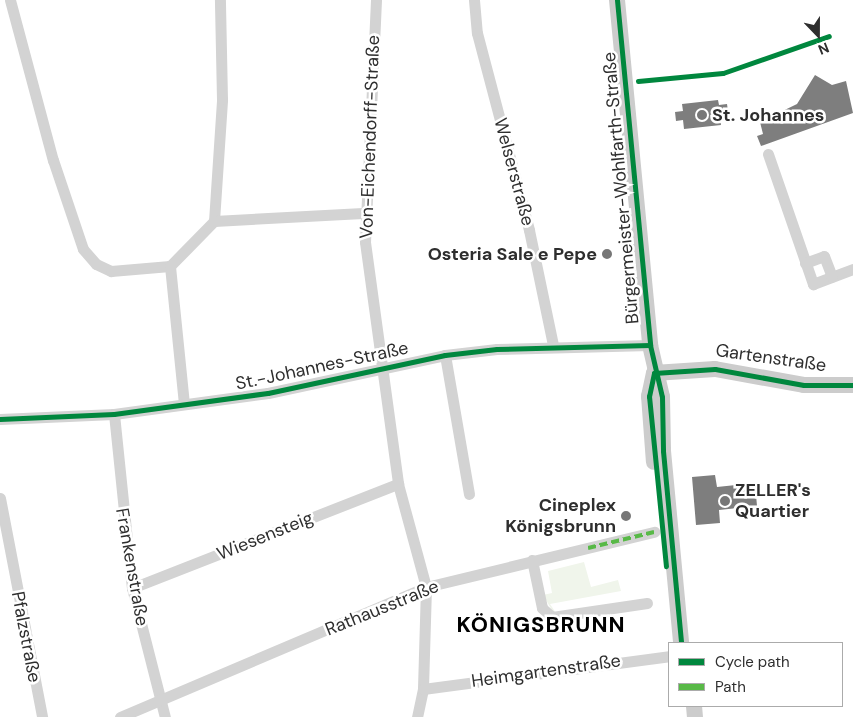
<!DOCTYPE html>
<meta charset="utf-8">
<style>
body{margin:0}
#map{position:relative;width:853px;height:717px;overflow:hidden;background:#fff;font-family:"DM Sans",sans-serif}
div>[style]{position:absolute}
.green>*{inset:0;background:#f0f5eb}
.building>*{inset:0;background:#7e7e7e}
.street>*{height:11px;margin:-5.5px;padding:0 5.5px;transform-origin:5.5px;border-radius:5.5px;background:#d3d3d3}
.secondary>*{height:16px;margin:-8px;padding:0 8px;transform-origin:8px;border-radius:8px;background:#ccc}
.quiet>*{height:4px;margin-top:-2px;transform-origin:0;background:repeating-linear-gradient(90deg,#58b947 0 8px,transparent 0 12px)}
.cycleway>*{height:5px;margin:-2.5px;padding:0 2.5px;transform-origin:2.5px;border-radius:2.5px;background:#00873e}
.dots>*{width:14px;height:14px;translate:-50% -50%;box-sizing:border-box;border:2px solid #fff;border-radius:50%}
span{translate:-50% -50%;white-space:nowrap;text-align:center;line-height:1.15;-webkit-text-stroke:5px #fff;paint-order:stroke}
.poi-label{font-size:18px;color:#2e2e2e;font-weight:700}
.left{translate:0 -50%;text-align:left}
.right{translate:-100% -50%;text-align:right}
.street-label{font-size:18px;color:#2e2e2e}
.district-label{font-size:22px;color:#000;font-weight:700;letter-spacing:1px}
.legend{position:absolute;left:668px;top:642px;width:175px;height:65px;box-sizing:border-box;background:#fff;border:1px solid #ababab;margin:0;padding:6px 9px;list-style:none;font-size:15px;color:#2e2e2e}
.legend li{display:flex;align-items:center;gap:10px;height:25px}
.legend b{width:25px;border:1px solid #ababab}
.north{position:absolute;left:793px;top:10px;width:50px;height:50px;-webkit-text-stroke:4px #fff;paint-order:stroke;rotate:158deg;font-size:14px;font-weight:700;line-height:20px;text-align:center;color:#2e2e2e}
.north::after{content:'';display:block;margin:auto;width:18px;height:22px;background:#2e2e2e;clip-path:polygon(50% 0,100% 100%,50% 72%,0 100%)}
</style>
<div id="map">
<div class="green">
<div style="clip-path:polygon(584px 562px,591px 587px,618px 580px,621px 591px,550px 604px,556px 613px,553px 612px,543px 595px,552px 593px,548px 571px)"></div>
</div>
<div class="building">
<div style="clip-path:polygon(815px 75px,832px 85px,846px 81px,853px 113px,761px 146px,757px 136px,763px 134px,760px 122px,797px 104px)"></div>
<div style="clip-path:polygon(718px 100px,719px 105px,727px 104px,729px 118px,720px 119px,721px 125px,684px 129px,683px 120px,676px 121px,675px 112px,683px 111px,682px 104px)"></div>
<div style="clip-path:polygon(715px 475px,717px 487px,755px 483px,757px 506px,719px 510px,720px 523px,696px 525px,692px 477px)"></div>
</div>
<div class="street">
<div style="left:10px;top:0;width:166px;rotate:75deg"></div>
<div style="left:53px;top:160px;width:94px;rotate:71.4deg"></div>
<div style="left:83px;top:249px;width:20px;rotate:49deg"></div>
<div style="left:96px;top:264px;width:17px;rotate:25deg"></div>
<div style="left:111px;top:271px;width:59px;rotate:-4.8deg"></div>
<div style="left:376px;top:0;width:242px;rotate:92.6deg"></div>
<div style="left:365px;top:242px;width:244px;rotate:82.2deg"></div>
<div style="left:398px;top:484px;width:107px;rotate:74.8deg"></div>
<div style="left:426px;top:587px;width:102px;rotate:91.7deg"></div>
<div style="left:423px;top:689px;width:29px;rotate:102deg"></div>
<div style="left:474px;top:0;width:33px;rotate:85deg"></div>
<div style="left:477px;top:33px;width:204px;rotate:75.2deg"></div>
<div style="left:529px;top:230px;width:117px;rotate:78.2deg"></div>
<div style="left:768px;top:154px;width:138px;rotate:70.9deg"></div>
<div style="left:813px;top:284px;width:43px;rotate:-20.6deg"></div>
<div style="left:214px;top:221px;width:122px;rotate:-86.2deg"></div>
<div style="left:222px;top:99px;width:99px;rotate:-91.2deg"></div>
<div style="left:214px;top:221px;width:149px;rotate:-3.1deg"></div>
<div style="left:805px;top:263px;width:20px;rotate:-20deg"></div>
<div style="left:824px;top:256px;width:22px;rotate:69deg"></div>
<div style="left:445px;top:355px;width:141px;rotate:80.2deg"></div>
<div style="left:184px;top:404px;width:139px;rotate:-95.8deg"></div>
<div style="left:170px;top:266px;width:63px;rotate:-45.6deg"></div>
<div style="left:114px;top:414px;width:175px;rotate:84.1deg"></div>
<div style="left:132px;top:588px;width:133px;rotate:75.7deg"></div>
<div style="left:0;top:419px;width:114px;rotate:-2.5deg"></div>
<div style="left:114px;top:414px;width:155px;rotate:-7.8deg"></div>
<div style="left:268px;top:393px;width:181px;rotate:-12.1deg"></div>
<div style="left:445px;top:355px;width:52px;rotate:-6.6deg"></div>
<div style="left:497px;top:349px;width:153px;rotate:-1.5deg"></div>
<div style="left:0;top:498px;width:223px;rotate:79.1deg"></div>
<div style="left:532px;top:560px;width:49px;rotate:78.2deg"></div>
<div style="left:542px;top:608px;width:13px;rotate:42deg"></div>
<div style="left:552px;top:617px;width:96px;rotate:-8.4deg"></div>
<div style="left:132px;top:588px;width:286px;rotate:-21.4deg"></div>
<div style="left:423px;top:689px;width:248px;rotate:-7.6deg"></div>
<div style="left:120px;top:717px;width:332px;rotate:-23deg"></div>
<div style="left:426px;top:587px;width:235px;rotate:-13.6deg"></div>
</div>
<div class="secondary">
<div style="left:617px;top:0;width:347px;rotate:84.5deg"></div>
<div style="left:650px;top:345px;width:53px;rotate:77deg"></div>
<div style="left:662px;top:397px;width:54px;rotate:88.9deg"></div>
<div style="left:663px;top:451px;width:193px;rotate:84.6deg"></div>
<div style="left:654px;top:373px;width:24px;rotate:102deg"></div>
<div style="left:649px;top:396px;width:66px;rotate:85.7deg"></div>
<div style="left:654px;top:373px;width:61px;rotate:-3.8deg"></div>
<div style="left:715px;top:369px;width:90px;rotate:10.2deg"></div>
<div style="left:804px;top:385px;width:49px"></div>
<div style="left:694px;top:706px;width:11px;rotate:85deg"></div>
</div>
<div class="quiet">
<div style="left:588px;top:548px;width:68px;rotate:-13.6deg"></div>
</div>
<div class="cycleway">
<div style="left:617px;top:0;width:347px;rotate:84.5deg"></div>
<div style="left:650px;top:345px;width:53px;rotate:77deg"></div>
<div style="left:662px;top:397px;width:54px;rotate:88.9deg"></div>
<div style="left:663px;top:451px;width:193px;rotate:84.6deg"></div>
<div style="left:638px;top:81px;width:85px;rotate:-5.4deg"></div>
<div style="left:723px;top:73px;width:112px;rotate:-19.2deg"></div>
<div style="left:654px;top:373px;width:24px;rotate:102deg"></div>
<div style="left:649px;top:396px;width:171px;rotate:84.3deg"></div>
<div style="left:654px;top:373px;width:61px;rotate:-3.8deg"></div>
<div style="left:715px;top:369px;width:90px;rotate:10.2deg"></div>
<div style="left:804px;top:385px;width:49px"></div>
<div style="left:0;top:419px;width:114px;rotate:-2.5deg"></div>
<div style="left:114px;top:414px;width:155px;rotate:-7.8deg"></div>
<div style="left:268px;top:393px;width:181px;rotate:-12.1deg"></div>
<div style="left:445px;top:355px;width:52px;rotate:-6.6deg"></div>
<div style="left:497px;top:349px;width:153px;rotate:-1.5deg"></div>
</div>
<div class="dots">
<div style="left:702px;top:115px;background:#777"></div>
<div style="left:607px;top:254px;background:#777"></div>
<div style="left:725px;top:501px;background:#777"></div>
<div style="left:626px;top:516px;background:#777"></div>
</div>
<div class="poi-label">
<span class="left" style="left:712px;top:115px">St. Johannes</span>
<span class="right" style="left:597px;top:254px">Osteria Sale e Pepe</span>
<span class="left" style="left:735px;top:501px">ZELLER's<br>Quartier</span>
<span class="right" style="left:616px;top:516px">Cineplex<br>Königsbrunn</span>
</div>
<div class="street-label">
<span style="left:370px;top:137px;rotate:-88deg">Von-Eichendorff-Straße</span>
<span style="left:514px;top:172px;rotate:75deg">Welserstraße</span>
<span style="left:621px;top:188px;rotate:-95deg">Bürgermeister-Wohlfarth-Straße</span>
<span style="left:771px;top:358px;rotate:8deg">Gartenstraße</span>
<span style="left:322px;top:366px;rotate:-12deg">St.-Johannes-Straße</span>
<span style="left:265px;top:536px;rotate:-22deg">Wiesensteig</span>
<span style="left:132px;top:567px;rotate:80deg">Frankenstraße</span>
<span style="left:382px;top:608px;rotate:-22deg">Rathausstraße</span>
<span style="left:26px;top:637px;rotate:79deg">Pfalzstraße</span>
<span style="left:546px;top:671px;rotate:-8deg">Heimgartenstraße</span>
</div>
<div class="district-label">
<span style="left:541px;top:625px">KÖNIGSBRUNN</span>
</div>
<ul class="legend">
<li><b style="height:6px;background:#00873e"></b>Cycle path</li>
<li><b style="height:6px;background:#58b947"></b>Path</li>
</ul>
<div class="north">N</div>
</div>
